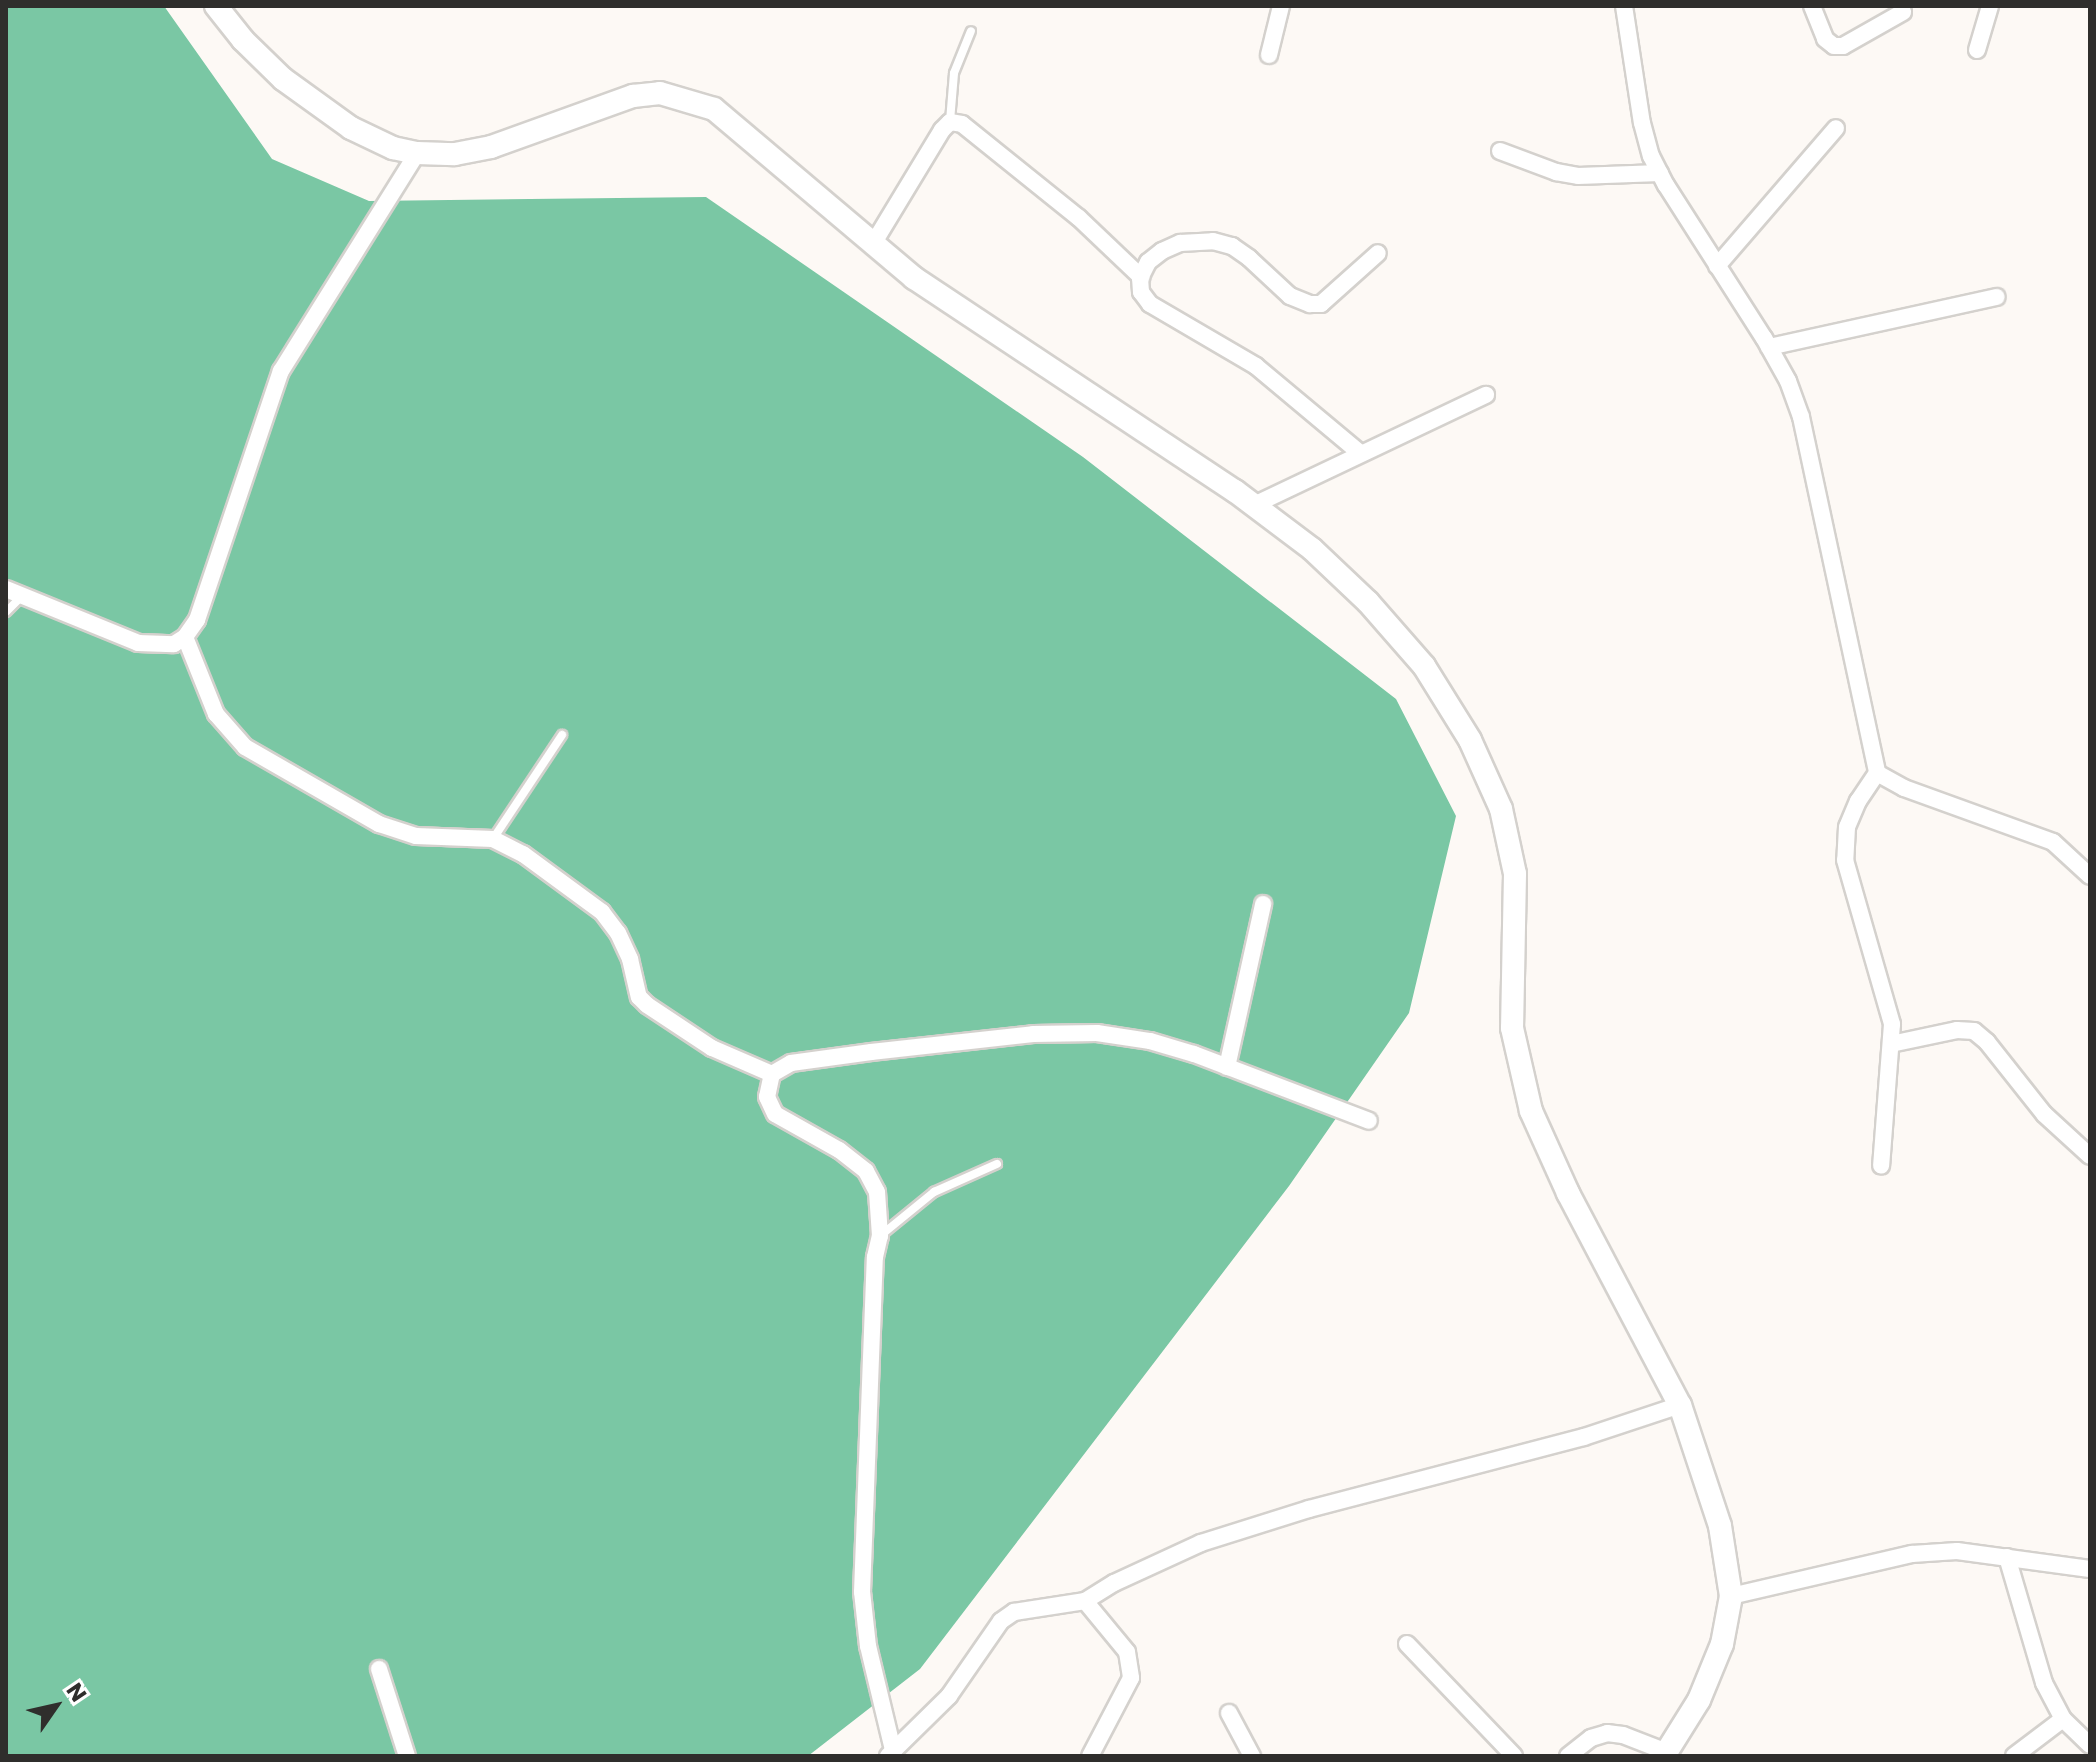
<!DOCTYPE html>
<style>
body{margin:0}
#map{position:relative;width:2096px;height:1762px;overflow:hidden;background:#fdf9f5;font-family:Poppins,sans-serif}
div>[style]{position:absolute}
.forest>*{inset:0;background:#7ac7a4}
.roads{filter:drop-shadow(2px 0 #d4d1cd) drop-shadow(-2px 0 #d4d1cd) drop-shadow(0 2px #d4d1cd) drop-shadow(0 -2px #d4d1cd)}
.service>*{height:8px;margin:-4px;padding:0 4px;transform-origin:4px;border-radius:4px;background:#fff}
.minor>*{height:16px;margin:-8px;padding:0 8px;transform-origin:8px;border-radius:8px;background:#fff}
.secondary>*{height:22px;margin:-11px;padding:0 11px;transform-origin:11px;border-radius:11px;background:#fff}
span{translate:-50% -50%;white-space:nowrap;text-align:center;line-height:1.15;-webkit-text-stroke:6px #fff;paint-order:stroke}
.frame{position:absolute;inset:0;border:8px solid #2f2e2c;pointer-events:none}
.north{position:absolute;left:16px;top:1666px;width:80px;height:80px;-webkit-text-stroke:6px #fff;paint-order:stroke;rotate:56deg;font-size:22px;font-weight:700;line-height:32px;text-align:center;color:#2f2e2c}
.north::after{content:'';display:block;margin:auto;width:28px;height:36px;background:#2f2e2c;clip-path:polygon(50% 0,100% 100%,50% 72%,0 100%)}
</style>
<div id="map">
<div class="forest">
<div style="clip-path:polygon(6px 6px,164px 6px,272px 159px,369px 201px,706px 197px,1083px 457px,1396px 699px,1456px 816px,1409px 1013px,1289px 1186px,920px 1669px,808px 1756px,6px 1756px)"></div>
</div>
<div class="roads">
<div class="service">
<div style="left:950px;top:121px;width:48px;rotate:-85.2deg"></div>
<div style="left:954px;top:73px;width:45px;rotate:-68deg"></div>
<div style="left:6px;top:612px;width:23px;rotate:-45deg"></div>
<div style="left:493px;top:839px;width:125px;rotate:-56.4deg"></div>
<div style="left:880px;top:1236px;width:70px;rotate:-39.2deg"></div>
<div style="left:934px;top:1192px;width:69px;rotate:-24deg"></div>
</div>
<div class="minor">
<div style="left:1624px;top:6px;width:118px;rotate:81.3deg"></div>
<div style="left:1642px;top:123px;width:34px;rotate:75deg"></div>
<div style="left:1651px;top:156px;width:33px;rotate:63deg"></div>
<div style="left:1666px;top:185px;width:182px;rotate:57.4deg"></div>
<div style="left:1764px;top:338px;width:49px;rotate:60.8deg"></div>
<div style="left:1788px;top:381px;width:38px;rotate:70deg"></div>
<div style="left:1801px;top:417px;width:364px;rotate:77.9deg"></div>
<div style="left:1877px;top:773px;width:31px;rotate:29deg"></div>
<div style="left:1904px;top:788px;width:158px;rotate:19.9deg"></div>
<div style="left:2053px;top:842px;width:50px;rotate:42.6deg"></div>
<div style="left:1812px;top:6px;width:35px;rotate:68deg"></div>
<div style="left:1825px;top:39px;width:11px;rotate:38deg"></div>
<div style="left:1834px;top:46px;width:9px"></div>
<div style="left:1843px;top:46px;width:69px;rotate:-29.5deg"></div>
<div style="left:1977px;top:50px;width:46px;rotate:-73.5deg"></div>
<div style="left:1269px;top:55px;width:50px;rotate:-76.2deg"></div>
<div style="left:1500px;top:151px;width:60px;rotate:20.6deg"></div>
<div style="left:1556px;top:172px;width:22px;rotate:10deg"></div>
<div style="left:1578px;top:176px;width:82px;rotate:-2.1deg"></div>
<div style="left:873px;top:244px;width:133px;rotate:-58.8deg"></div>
<div style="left:942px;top:130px;width:11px;rotate:-45deg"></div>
<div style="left:950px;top:122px;width:12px;rotate:9deg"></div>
<div style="left:962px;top:124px;width:150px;rotate:38.8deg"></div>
<div style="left:1079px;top:218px;width:86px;rotate:43.6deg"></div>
<div style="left:1717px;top:266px;width:182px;rotate:-49.2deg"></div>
<div style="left:1769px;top:347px;width:233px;rotate:-12.4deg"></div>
<div style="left:1360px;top:453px;width:136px;rotate:-140.1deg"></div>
<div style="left:1256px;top:366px;width:123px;rotate:-149.7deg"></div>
<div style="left:1150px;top:304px;width:15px;rotate:-127deg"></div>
<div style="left:1141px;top:292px;width:14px;rotate:-94deg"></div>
<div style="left:1140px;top:278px;width:18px;rotate:-63deg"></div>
<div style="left:1148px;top:262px;width:18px;rotate:-38deg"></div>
<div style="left:1162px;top:251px;width:20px;rotate:-24deg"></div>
<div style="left:1180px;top:243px;width:33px;rotate:-3deg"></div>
<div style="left:1213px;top:241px;width:20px;rotate:15deg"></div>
<div style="left:1232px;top:246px;width:21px;rotate:35deg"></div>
<div style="left:1249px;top:258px;width:56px;rotate:42.8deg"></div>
<div style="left:1290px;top:296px;width:22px;rotate:22deg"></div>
<div style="left:1310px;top:304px;width:11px"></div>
<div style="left:1321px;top:304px;width:76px;rotate:-41.8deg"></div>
<div style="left:1254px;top:505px;width:257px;rotate:-25.4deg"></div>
<div style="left:6px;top:589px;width:143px;rotate:22.2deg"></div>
<div style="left:138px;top:643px;width:36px;rotate:2deg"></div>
<div style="left:174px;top:644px;width:13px;rotate:-32deg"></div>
<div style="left:185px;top:637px;width:21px;rotate:-55deg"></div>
<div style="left:197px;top:620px;width:263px;rotate:-71.4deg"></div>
<div style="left:281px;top:371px;width:257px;rotate:-58deg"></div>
<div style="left:185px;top:637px;width:83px;rotate:68.1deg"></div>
<div style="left:216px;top:714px;width:44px;rotate:48.7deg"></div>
<div style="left:245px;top:747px;width:155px;rotate:29.9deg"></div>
<div style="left:379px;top:824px;width:39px;rotate:18deg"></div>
<div style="left:416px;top:836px;width:77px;rotate:2.2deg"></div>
<div style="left:493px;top:839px;width:34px;rotate:27deg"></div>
<div style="left:523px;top:854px;width:98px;rotate:36.3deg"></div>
<div style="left:602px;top:912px;width:26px;rotate:53deg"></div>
<div style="left:618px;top:933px;width:29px;rotate:65deg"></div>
<div style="left:630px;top:959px;width:39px;rotate:77deg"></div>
<div style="left:639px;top:997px;width:11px;rotate:45deg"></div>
<div style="left:647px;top:1005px;width:78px;rotate:33.5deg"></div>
<div style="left:712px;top:1048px;width:65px;rotate:23.4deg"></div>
<div style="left:1877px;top:773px;width:34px;rotate:124deg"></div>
<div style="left:1858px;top:801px;width:28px;rotate:113deg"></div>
<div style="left:1847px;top:827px;width:33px;rotate:93deg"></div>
<div style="left:1845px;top:860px;width:171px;rotate:74deg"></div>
<div style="left:1892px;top:1024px;width:142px;rotate:94.4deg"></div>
<div style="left:1891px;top:1044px;width:67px;rotate:-12deg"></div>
<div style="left:1957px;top:1030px;width:17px;rotate:3deg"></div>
<div style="left:1974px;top:1031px;width:17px;rotate:40deg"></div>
<div style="left:1987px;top:1042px;width:92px;rotate:51.6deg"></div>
<div style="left:2044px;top:1114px;width:62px;rotate:42.4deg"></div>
<div style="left:1227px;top:1067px;width:167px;rotate:-77.5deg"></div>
<div style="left:2007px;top:1557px;width:131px;rotate:73.6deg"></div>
<div style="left:2044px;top:1683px;width:41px;rotate:62.2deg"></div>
<div style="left:2063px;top:1719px;width:37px;rotate:44deg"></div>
<div style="left:1731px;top:1596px;width:186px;rotate:-13.1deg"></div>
<div style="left:1912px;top:1554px;width:45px;rotate:-3.8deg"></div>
<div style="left:1957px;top:1551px;width:134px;rotate:7.7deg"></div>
<div style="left:1085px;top:1601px;width:66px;rotate:50.5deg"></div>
<div style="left:1127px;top:1652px;width:26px;rotate:81deg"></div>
<div style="left:1131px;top:1678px;width:88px;rotate:117.7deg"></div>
<div style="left:1407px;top:1644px;width:155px;rotate:46.3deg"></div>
<div style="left:379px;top:1669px;width:91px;rotate:72.2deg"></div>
<div style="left:1229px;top:1713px;width:49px;rotate:61.9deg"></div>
<div style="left:893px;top:1750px;width:107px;rotate:-103.5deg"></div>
<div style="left:868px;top:1646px;width:54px;rotate:-96.3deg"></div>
<div style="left:862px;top:1592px;width:335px;rotate:-87.8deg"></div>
<div style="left:875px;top:1257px;width:22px;rotate:-77deg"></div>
<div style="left:880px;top:1236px;width:44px;rotate:-93.9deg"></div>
<div style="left:877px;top:1192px;width:24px;rotate:-118deg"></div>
<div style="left:866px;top:1171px;width:34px;rotate:-142deg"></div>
<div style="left:839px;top:1150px;width:73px;rotate:-150.6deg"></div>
<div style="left:775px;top:1114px;width:19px;rotate:-115deg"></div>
<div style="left:767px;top:1097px;width:24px;rotate:-78deg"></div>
<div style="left:772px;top:1074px;width:22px;rotate:-30deg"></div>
<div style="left:791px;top:1063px;width:81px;rotate:-7.8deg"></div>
<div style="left:871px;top:1052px;width:163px;rotate:-6.3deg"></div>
<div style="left:1033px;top:1034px;width:64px;rotate:-0.9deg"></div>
<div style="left:1097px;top:1033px;width:54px;rotate:8.6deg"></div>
<div style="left:1150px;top:1041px;width:46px;rotate:16.5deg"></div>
<div style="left:1194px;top:1054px;width:187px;rotate:20.9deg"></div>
<div style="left:888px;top:1756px;width:86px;rotate:-44.5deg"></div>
<div style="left:949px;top:1696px;width:91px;rotate:-55.3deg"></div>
<div style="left:1001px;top:1621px;width:16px;rotate:-35deg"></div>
<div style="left:1014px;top:1612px;width:72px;rotate:-8.8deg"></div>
<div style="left:1085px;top:1601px;width:34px;rotate:-32deg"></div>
<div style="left:1114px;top:1583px;width:96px;rotate:-24.7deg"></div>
<div style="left:1201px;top:1543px;width:113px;rotate:-17.5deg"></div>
<div style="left:1309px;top:1509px;width:284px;rotate:-14.7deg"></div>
<div style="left:1584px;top:1437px;width:101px;rotate:-18.4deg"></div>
<div style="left:1568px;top:1756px;width:29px;rotate:-38deg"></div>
<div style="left:1591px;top:1738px;width:17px;rotate:-17deg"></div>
<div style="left:1607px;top:1733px;width:16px;rotate:7deg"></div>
<div style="left:1623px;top:1735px;width:47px;rotate:21.1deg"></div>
<div style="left:2014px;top:1756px;width:61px;rotate:-37.1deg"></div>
</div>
<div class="secondary">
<div style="left:216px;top:6px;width:43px;rotate:51.5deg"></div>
<div style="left:243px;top:40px;width:56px;rotate:44.3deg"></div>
<div style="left:283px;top:79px;width:84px;rotate:35.8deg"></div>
<div style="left:351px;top:128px;width:47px;rotate:25.5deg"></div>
<div style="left:393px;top:148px;width:25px;rotate:12deg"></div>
<div style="left:417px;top:153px;width:38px;rotate:2deg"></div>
<div style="left:455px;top:154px;width:37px;rotate:-11deg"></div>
<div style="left:491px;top:147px;width:151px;rotate:-19.8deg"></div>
<div style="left:633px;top:96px;width:27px;rotate:-6deg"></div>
<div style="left:660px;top:93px;width:56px;rotate:16.5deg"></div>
<div style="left:714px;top:109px;width:262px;rotate:40.2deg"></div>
<div style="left:914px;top:278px;width:385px;rotate:33.6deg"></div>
<div style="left:1235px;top:491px;width:96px;rotate:37deg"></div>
<div style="left:1312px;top:549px;width:77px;rotate:43.4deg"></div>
<div style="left:1368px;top:602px;width:85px;rotate:48.8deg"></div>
<div style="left:1424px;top:666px;width:87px;rotate:58.1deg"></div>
<div style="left:1470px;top:740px;width:76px;rotate:65.8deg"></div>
<div style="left:1501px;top:809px;width:66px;rotate:77.8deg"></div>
<div style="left:1515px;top:874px;width:154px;rotate:91.1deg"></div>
<div style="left:1512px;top:1028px;width:85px;rotate:77.1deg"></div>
<div style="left:1531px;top:1111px;width:90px;rotate:65.7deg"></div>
<div style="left:1568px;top:1193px;width:240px;rotate:62.2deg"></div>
<div style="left:1680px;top:1405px;width:127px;rotate:71.7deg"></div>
<div style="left:1720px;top:1526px;width:71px;rotate:81.1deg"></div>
<div style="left:1731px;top:1596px;width:49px;rotate:100.6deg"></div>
<div style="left:1722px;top:1644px;width:61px;rotate:112.3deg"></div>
<div style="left:1699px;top:1700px;width:66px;rotate:122deg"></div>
</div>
</div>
<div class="frame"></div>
<div class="north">N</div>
</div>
